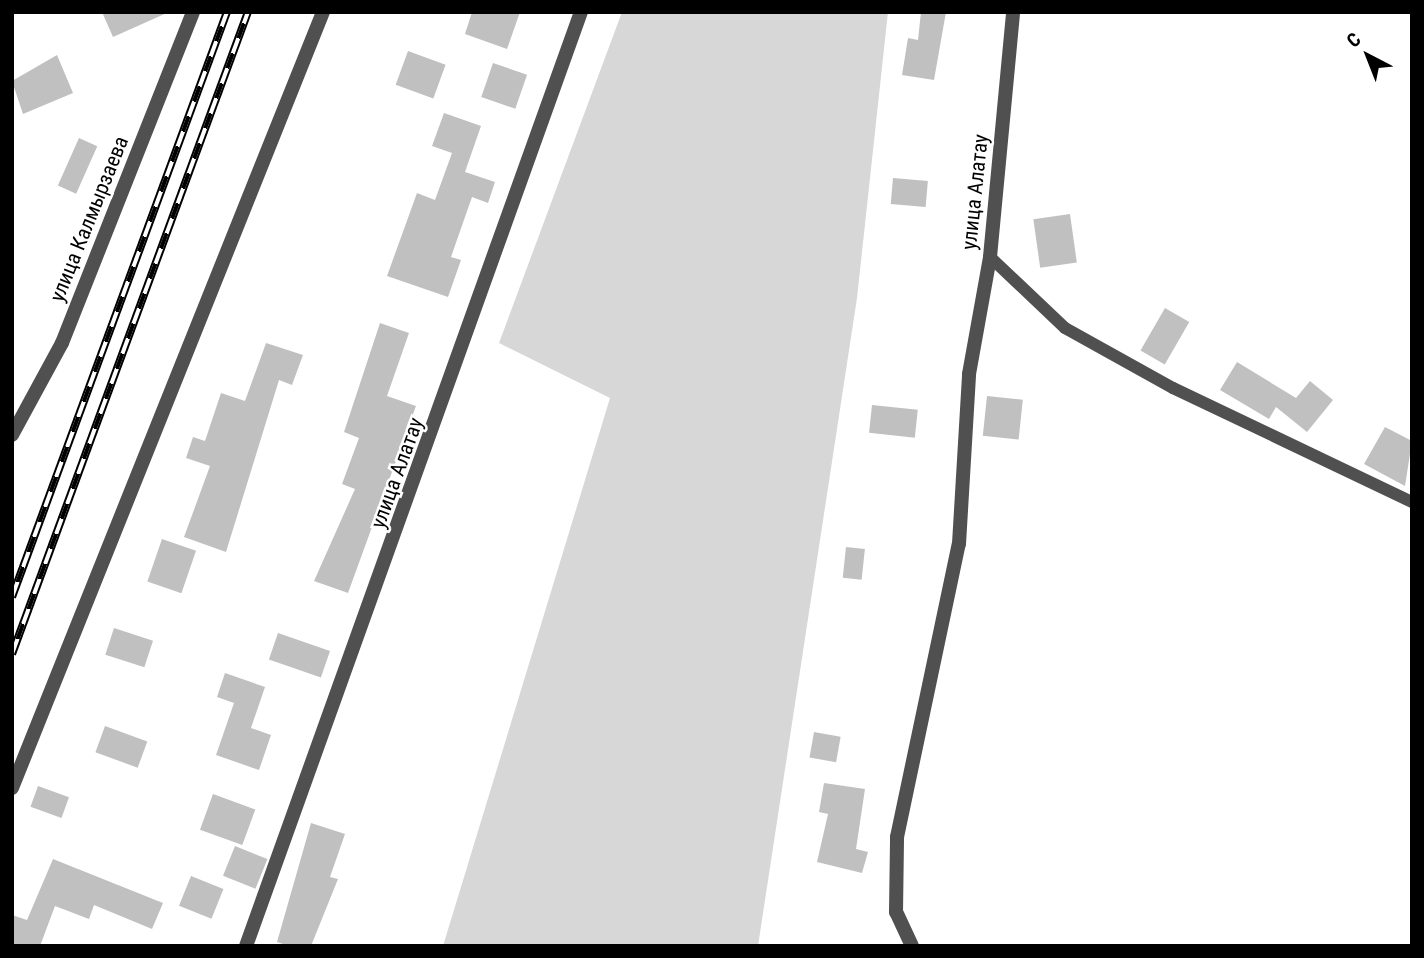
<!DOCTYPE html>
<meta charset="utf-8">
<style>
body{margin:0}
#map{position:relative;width:1424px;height:958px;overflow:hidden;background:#fff;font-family:"Roboto Condensed",sans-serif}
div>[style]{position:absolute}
.green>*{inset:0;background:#d7d7d7}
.building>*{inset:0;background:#c0c0c0;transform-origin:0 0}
.lane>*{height:12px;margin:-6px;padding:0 6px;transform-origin:6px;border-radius:6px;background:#505050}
.street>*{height:14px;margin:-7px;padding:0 7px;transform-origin:7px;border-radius:7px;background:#505050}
.rail>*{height:8px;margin-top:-4px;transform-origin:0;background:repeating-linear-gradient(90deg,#fff 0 16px,#000 0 32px);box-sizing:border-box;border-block:2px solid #000}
span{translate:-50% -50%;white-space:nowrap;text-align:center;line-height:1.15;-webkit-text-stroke:5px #fff;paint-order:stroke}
.street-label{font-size:21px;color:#000}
.frame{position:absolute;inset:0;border:14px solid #000;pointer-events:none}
.north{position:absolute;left:1333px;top:21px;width:70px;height:70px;-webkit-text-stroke:5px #fff;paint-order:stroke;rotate:318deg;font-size:19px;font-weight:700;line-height:28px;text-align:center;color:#000}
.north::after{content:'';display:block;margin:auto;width:24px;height:32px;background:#000;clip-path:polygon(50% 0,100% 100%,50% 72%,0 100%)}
</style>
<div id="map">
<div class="green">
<div style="clip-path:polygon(622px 12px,888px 12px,857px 298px,758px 946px,443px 946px,610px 398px,499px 343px)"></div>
</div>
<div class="building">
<div style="clip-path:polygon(102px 12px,169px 12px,113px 37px)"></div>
<div style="clip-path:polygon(472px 12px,520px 12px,507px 49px,465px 34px)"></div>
<div style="clip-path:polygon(921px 12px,946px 12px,934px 80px,902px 75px,908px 38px,918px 40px)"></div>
<div style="left:408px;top:51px;width:40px;height:36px;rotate:20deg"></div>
<div style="clip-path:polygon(57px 55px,73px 93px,23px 114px,12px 81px)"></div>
<div style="left:493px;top:63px;width:36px;height:36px;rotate:19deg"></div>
<div style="clip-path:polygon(444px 113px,481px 126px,465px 172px,495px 182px,488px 203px,472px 197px,451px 257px,461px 260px,448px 297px,387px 276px,417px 193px,435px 200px,452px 153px,432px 146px)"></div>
<div style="left:79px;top:138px;width:20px;height:52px;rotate:24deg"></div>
<div style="left:893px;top:178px;width:35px;height:26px;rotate:5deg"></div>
<div style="left:1070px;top:214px;width:49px;height:37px;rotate:82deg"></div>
<div style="left:1165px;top:308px;width:28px;height:49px;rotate:30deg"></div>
<div style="clip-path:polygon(380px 323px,409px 333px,387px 396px,416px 406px,348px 593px,314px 581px,355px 489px,342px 484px,359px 438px,344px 432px)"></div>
<div style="clip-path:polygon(266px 343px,303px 355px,292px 385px,279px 380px,226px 552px,184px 537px,210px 466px,186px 458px,193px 437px,205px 441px,221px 393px,245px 401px)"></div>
<div style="clip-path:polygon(1237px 362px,1296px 398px,1310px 381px,1333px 400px,1307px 432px,1276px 407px,1269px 419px,1220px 390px)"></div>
<div style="left:987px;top:396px;width:36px;height:40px;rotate:6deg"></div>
<div style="left:872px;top:405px;width:46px;height:28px;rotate:6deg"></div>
<div style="clip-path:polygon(1385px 427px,1412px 441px,1405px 486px,1364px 464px)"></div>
<div style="left:162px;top:539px;width:36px;height:45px;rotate:19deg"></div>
<div style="left:846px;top:547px;width:19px;height:31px;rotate:6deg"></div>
<div style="left:114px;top:628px;width:41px;height:28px;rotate:18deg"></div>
<div style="left:278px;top:633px;width:55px;height:28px;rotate:19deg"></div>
<div style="clip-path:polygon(225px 673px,265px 687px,251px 728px,271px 735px,259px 770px,216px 755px,234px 703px,217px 697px)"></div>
<div style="left:105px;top:726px;width:45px;height:28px;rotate:20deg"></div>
<div style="left:814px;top:732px;width:27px;height:26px;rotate:10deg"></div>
<div style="clip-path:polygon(824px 783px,865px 789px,856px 849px,868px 852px,862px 873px,817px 862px,828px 814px,819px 812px)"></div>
<div style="left:38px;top:786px;width:33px;height:22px;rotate:20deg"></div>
<div style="left:213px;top:794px;width:45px;height:38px;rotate:20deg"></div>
<div style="clip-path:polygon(311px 823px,345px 834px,330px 877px,338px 879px,311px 946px,289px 946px,277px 942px)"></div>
<div style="left:235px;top:846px;width:35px;height:32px;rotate:22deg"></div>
<div style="clip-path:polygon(53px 859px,163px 903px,152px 929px,94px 905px,89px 919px,55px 906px,40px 946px,12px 946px,12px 915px,27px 920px)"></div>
<div style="left:191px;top:876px;width:35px;height:32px;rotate:22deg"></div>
</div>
<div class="lane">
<div style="left:990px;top:257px;width:103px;rotate:43.4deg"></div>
<div style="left:1065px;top:328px;width:124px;rotate:29.1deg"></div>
<div style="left:1173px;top:388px;width:265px;rotate:25.5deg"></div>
</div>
<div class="street">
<div style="left:12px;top:435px;width:105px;rotate:-61.5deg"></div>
<div style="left:62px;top:343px;width:356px;rotate:-68.4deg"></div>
<div style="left:12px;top:788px;width:836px;rotate:-68.16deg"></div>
<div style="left:246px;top:946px;width:992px;rotate:-70.27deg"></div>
<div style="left:912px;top:946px;width:38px;rotate:-115deg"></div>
<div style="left:896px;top:912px;width:75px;rotate:-89.2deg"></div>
<div style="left:897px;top:837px;width:299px;rotate:-78.1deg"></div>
<div style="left:959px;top:544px;width:170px;rotate:-86.6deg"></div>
<div style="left:969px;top:374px;width:119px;rotate:-79.8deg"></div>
<div style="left:990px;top:257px;width:246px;rotate:-84.6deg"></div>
</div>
<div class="rail">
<div style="left:12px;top:597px;width:623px;rotate:-69.82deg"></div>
<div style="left:12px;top:654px;width:684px;rotate:-69.82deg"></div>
</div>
<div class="street-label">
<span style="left:975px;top:192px;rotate:-84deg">улица Алатау</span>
<span style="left:89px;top:219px;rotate:-68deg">улица Калмырзаева</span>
<span style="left:397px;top:473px;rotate:-70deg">улица Алатау</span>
</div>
<div class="frame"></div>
<div class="north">С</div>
</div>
